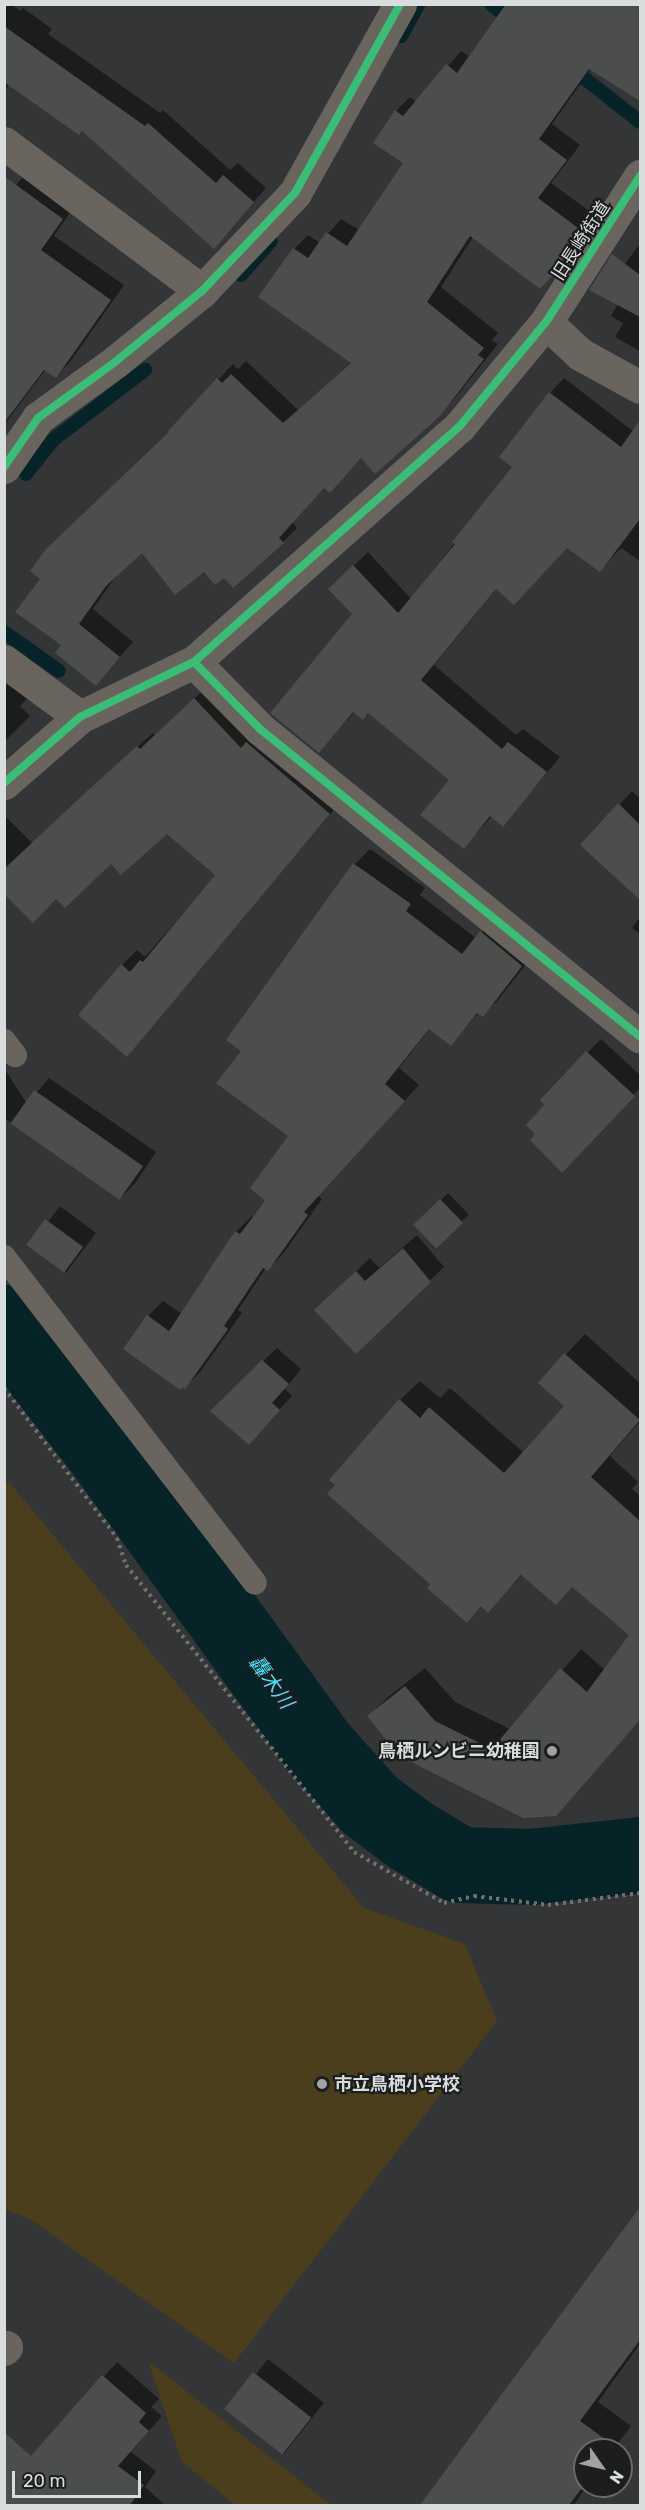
<!DOCTYPE html>
<meta charset="utf-8">
<style>
body{margin:0}
#map{position:relative;width:645px;height:2510px;overflow:hidden;background:#333536;font-family:Rubik,"Noto Sans JP",sans-serif}
div>[style]{position:absolute}
.green>*{inset:0;background:#4a3e1c}
.shadow>*{inset:0;background:#0007;transform-origin:0 0}
.stream>*{height:14px;margin:-7px;padding:0 7px;transform-origin:7px;border-radius:7px;background:#062328}
.river>*{height:76px;margin:-38px;padding:0 38px;transform-origin:38px;border-radius:38px;background:#062328}
.building>*{inset:0;background:#4c4e4e;transform-origin:0 0}
.path>*{height:4px;margin-top:-2px;transform-origin:0;background:repeating-linear-gradient(90deg,#72706c 0 3px,transparent 0 7.5px)}
.service>*{height:24px;margin:-12px;padding:0 12px;transform-origin:12px;border-radius:12px;background:#69655e}
.minor>*{height:33px;margin:-16.5px;padding:0 16.5px;transform-origin:16.5px;border-radius:16.5px;background:#69655e}
.cycleway>*{height:8px;margin:-4px;padding:0 4px;transform-origin:4px;border-radius:4px;background:#3abd76}
.dots>*{width:16px;height:16px;translate:-50% -50%;box-sizing:border-box;border:3px solid #1c1d1e;border-radius:50%}
span{translate:-50% -50%;white-space:nowrap;text-align:center;line-height:1.15;-webkit-text-stroke:4.5px #1c1d1e;paint-order:stroke}
.street-label{font-size:18px;color:#dadddd}
.poi-label{font-size:18px;color:#dadddd;font-weight:700}
.right{translate:-100% -50%;text-align:right}
.left{translate:0 -50%;text-align:left}
.water-label{font-size:20px;color:#4cdff8;font-style:italic}
.frame{position:absolute;inset:0;border:6px solid #dadddd;pointer-events:none}
.north{position:absolute;left:573px;top:2438px;width:60px;height:60px;box-sizing:border-box;background:#1c1d1e;border:2px solid #686a6a;border-radius:50%;rotate:124deg;font-size:16px;font-weight:700;line-height:24px;text-align:center;color:#dadddd}
.north::after{content:'';display:block;margin:auto;width:21px;height:27px;background:#a0a2a3;clip-path:polygon(50% 0,100% 100%,50% 72%,0 100%)}
.scale{position:absolute;left:12px;top:2471px;width:129px;height:27px;box-sizing:border-box;border:3px solid #dadddd;border-top:0;padding-left:8px;font-size:18px;line-height:21px;white-space:nowrap;color:#dadddd;-webkit-text-stroke:4px #1c1d1e;paint-order:stroke}
</style>
<div id="map">
<div class="green">
<div style="clip-path:polygon(9px 1482px,364px 1908px,465px 1944px,497px 2021px,234px 2363px,30px 2219px,5px 2209px,4px 1489px)"></div>
<div style="clip-path:polygon(148px 2361px,331px 2505px,235px 2505px,182px 2462px)"></div>
</div>
<div class="shadow">
<div style="clip-path:polygon(4px 4px,11px 4px,20px 11px,23px 8px,52px 29px,48px 34px,160px 113px,163px 110px,230px 170px,238px 163px,266px 188px,227px 233px,82px 129px,10px 84px,5px 89px)"></div>
<div style="clip-path:polygon(508px 4px,640px 4px,640px 88px,591px 69px,552px 124px,580px 145px,551px 183px,596px 216px,570px 256px,554px 273px,473px 237px,441px 287px,498px 333px,492px 340px,498px 344px,454px 399px,439px 415px,362px 457px,330px 491px,324px 486px,292px 522px,297px 528px,283px 542px,224px 575px,142px 551px,118px 573px,93px 609px,133px 642px,96px 684px,63px 645px,170px 431px,233px 364px,238px 369px,246px 361px,298px 410px,352px 362px,294px 249px,308px 235px,320px 243px,341px 219px,359px 230px,405px 162px,396px 111px,410px 97px,417px 102px,461px 51px,470px 57px)"></div>
<div style="clip-path:polygon(29px 170px,76px 204px,54px 236px,124px 285px,70px 362px,56px 376px,46px 369px,4px 425px,4px 199px)"></div>
<div style="clip-path:polygon(640px 244px,640px 351px,615px 337px,623px 323px,611px 316px,618px 304px,601px 295px)"></div>
<div style="clip-path:polygon(564px 378px,634px 432px,640px 424px,640px 561px,621px 548px,600px 570px,568px 546px,497px 588px,434px 665px,516px 735px,523px 729px,560px 757px,503px 825px,492px 816px,464px 847px,451px 779px,368px 712px,354px 712px,319px 751px,354px 614px,344px 575px,368px 552px,411px 599px,514px 467px,550px 393px)"></div>
<div style="clip-path:polygon(4px 679px,29px 697px,20px 706px,30px 716px,4px 742px)"></div>
<div style="clip-path:polygon(210px 684px,343px 799px,127px 1055px,122px 965px,137px 950px,145px 957px,217px 875px,167px 832px,111px 861px,57px 897px,4px 891px,4px 815px,33px 844px,102px 778px,153px 733px,155px 735px)"></div>
<div style="clip-path:polygon(632px 791px,638px 797px,640px 795px,640px 898px,582px 845px)"></div>
<div style="clip-path:polygon(370px 849px,425px 888px,420px 895px,476px 938px,496px 917px,537px 950px,498px 1000px,482px 1015px,479px 1012px,451px 1044px,430px 1028px,399px 1068px,419px 1085px,318px 1196px,322px 1199px,283px 1254px,268px 1269px,266px 1268px,238px 1310px,242px 1313px,200px 1372px,185px 1387px,148px 1316px,163px 1301px,182px 1314px,236px 1232px,252px 1216px,254px 1218px,267px 1201px,290px 1135px,243px 1050px,228px 1040px,355px 864px)"></div>
<div style="clip-path:polygon(640px 917px,640px 934px,632px 928px)"></div>
<div style="clip-path:polygon(601px 1039px,640px 1075px,640px 1088px,576px 1157px,537px 1134px,546px 1105px,542px 1100px)"></div>
<div style="clip-path:polygon(4px 1068px,27px 1104px,49px 1078px,156px 1152px,136px 1182px,123px 1196px,4px 1118px)"></div>
<div style="left:448px;top:1193px;width:30px;height:46px;rotate:46deg"></div>
<div style="left:60px;top:1206px;width:45px;height:50px;rotate:37deg"></div>
<div style="clip-path:polygon(417px 1235px,444px 1267px,356px 1352px,330px 1297px,370px 1258px,379px 1268px)"></div>
<div style="clip-path:polygon(585px 1334px,640px 1383px,640px 1421px,610px 1456px,638px 1482px,632px 1489px,640px 1496px,640px 1720px,555px 1814px,369px 1716px,388px 1697px,425px 1668px,455px 1702px,510px 1729px,581px 1649px,605px 1670px,631px 1634px,573px 1586px,523px 1574px,488px 1611px,482px 1605px,467px 1621px,432px 1584px,400px 1400px,420px 1381px,440px 1398px,450px 1388px,524px 1453px,566px 1405px,540px 1383px)"></div>
<div style="clip-path:polygon(277px 1348px,301px 1369px,285px 1389px,292px 1396px,262px 1429px,225px 1397px)"></div>
<div style="clip-path:polygon(640px 2210px,640px 2344px,598px 2402px,631px 2426px,613px 2450px,585px 2450px,587px 2486px,573px 2506px,422px 2506px)"></div>
<div style="left:268px;top:2359px;width:71px;height:65px;rotate:38deg"></div>
<div style="clip-path:polygon(117px 2362px,159px 2399px,151px 2407px,162px 2416px,131px 2452px,156px 2471px,145px 2487px,166px 2506px,4px 2506px,4px 2489px)"></div>
</div>
<div class="stream">
<div style="left:491px;top:4px;width:30px;rotate:40deg"></div>
<div style="left:401px;top:36px;width:37px;rotate:-61deg"></div>
<div style="left:569px;top:66px;width:90px;rotate:38.3deg"></div>
<div style="left:241px;top:275px;width:45px;rotate:-48.6deg"></div>
<div style="left:26px;top:474px;width:43px;rotate:-51.5deg"></div>
<div style="left:53px;top:440px;width:116px;rotate:-37.3deg"></div>
<div style="left:4px;top:632px;width:67px;rotate:35.3deg"></div>
</div>
<div class="river">
<div style="left:4px;top:1323px;width:163px;rotate:52.2deg"></div>
<div style="left:104px;top:1452px;width:364px;rotate:54deg"></div>
<div style="left:318px;top:1747px;width:79px;rotate:48.1deg"></div>
<div style="left:371px;top:1806px;width:49px;rotate:36.6deg"></div>
<div style="left:410px;top:1835px;width:58px;rotate:31deg"></div>
<div style="left:460px;top:1865px;width:71px;rotate:1.6deg"></div>
<div style="left:531px;top:1867px;width:110px;rotate:-6.3deg"></div>
</div>
<div class="building">
<div style="clip-path:polygon(506px 4px,640px 4px,640px 101px,589px 69px,539px 139px,567px 160px,538px 198px,582px 231px,556px 272px,540px 289px,470px 236px,427px 302px,484px 348px,478px 355px,484px 359px,440px 416px,375px 474px,361px 458px,330px 493px,324px 488px,279px 538px,284px 543px,233px 588px,224px 578px,215px 585px,204px 572px,175px 595px,142px 553px,106px 586px,79px 624px,120px 657px,96px 686px,55px 653px,61px 645px,15px 612px,40px 579px,30px 571px,46px 549px,169px 432px,168px 431px,217px 378px,222px 383px,231px 374px,283px 423px,351px 363px,258px 297px,293px 248px,308px 258px,326px 232px,347px 246px,403px 163px,373px 143px,395px 110px,403px 116px,446px 64px,457px 73px)"></div>
<div style="clip-path:polygon(4px 26px,145px 126px,148px 123px,216px 183px,223px 175px,254px 202px,214px 249px,82px 131px,79px 135px,4px 82px)"></div>
<div style="clip-path:polygon(4px 176px,63px 219px,41px 250px,111px 300px,56px 378px,44px 370px,4px 423px)"></div>
<div style="clip-path:polygon(612px 254px,640px 275px,640px 317px,589px 290px)"></div>
<div style="clip-path:polygon(549px 392px,621px 447px,640px 420px,640px 519px,600px 572px,567px 548px,514px 605px,496px 589px,421px 680px,502px 749px,508px 742px,547px 772px,503px 827px,490px 816px,464px 849px,420px 815px,449px 780px,368px 713px,363px 720px,353px 712px,319px 753px,270px 713px,352px 614px,328px 589px,353px 565px,398px 613px,455px 544px,452px 542px,512px 467px,499px 457px)"></div>
<div style="clip-path:polygon(194px 698px,241px 748px,246px 742px,330px 814px,127px 1057px,78px 1015px,121px 964px,130px 972px,140px 960px,143px 962px,215px 875px,167px 834px,121px 875px,111px 864px,65px 908px,56px 899px,33px 923px,4px 894px,4px 869px,85px 793px,137px 746px,140px 749px)"></div>
<div style="clip-path:polygon(618px 803px,640px 825px,640px 900px,580px 845px)"></div>
<div style="clip-path:polygon(353px 863px,411px 904px,406px 911px,462px 954px,480px 931px,522px 966px,483px 1017px,477px 1013px,451px 1046px,429px 1029px,385px 1084px,405px 1101px,304px 1212px,308px 1215px,268px 1271px,263px 1268px,224px 1326px,228px 1329px,185px 1389px,183px 1387px,180px 1390px,123px 1349px,147px 1315px,169px 1331px,235px 1231px,240px 1234px,265px 1201px,250px 1188px,288px 1136px,216px 1083px,241px 1051px,226px 1040px)"></div>
<div style="clip-path:polygon(586px 1051px,635px 1096px,562px 1173px,530px 1140px,535px 1134px,526px 1125px,544px 1105px,540px 1100px)"></div>
<div style="left:34px;top:1090px;width:133px;height:41px;rotate:35deg"></div>
<div style="left:440px;top:1199px;width:33px;height:37px;rotate:46deg"></div>
<div style="left:45px;top:1219px;width:47px;height:32px;rotate:36deg"></div>
<div style="clip-path:polygon(403px 1248px,431px 1282px,356px 1354px,314px 1310px,356px 1271px,365px 1281px)"></div>
<div style="clip-path:polygon(564px 1353px,640px 1420px,591px 1477px,640px 1521px,640px 1720px,556px 1816px,523px 1818px,399px 1756px,367px 1716px,405px 1686px,435px 1721px,492px 1749px,560px 1668px,587px 1692px,629px 1635px,572px 1587px,556px 1605px,521px 1575px,488px 1613px,481px 1606px,467px 1623px,427px 1588px,430px 1584px,327px 1494px,335px 1485px,329px 1480px,399px 1399px,420px 1418px,429px 1407px,504px 1473px,564px 1406px,538px 1383px)"></div>
<div style="clip-path:polygon(262px 1360px,289px 1384px,272px 1403px,280px 1410px,249px 1445px,210px 1411px)"></div>
<div style="clip-path:polygon(640px 2207px,640px 2340px,580px 2421px,620px 2450px,585px 2450px,585px 2484px,569px 2505px,420px 2505px)"></div>
<div style="left:253px;top:2372px;width:74px;height:47px;rotate:38deg"></div>
<div style="clip-path:polygon(102px 2375px,146px 2413px,139px 2422px,149px 2431px,118px 2466px,144px 2485px,130px 2505px,4px 2505px,4px 2432px,31px 2456px)"></div>
</div>
<div class="path">
<div style="left:4px;top:1388px;width:188px;rotate:53deg"></div>
<div style="left:117px;top:1538px;width:28px;rotate:72deg"></div>
<div style="left:126px;top:1565px;width:367px;rotate:51.5deg"></div>
<div style="left:354px;top:1852px;width:103px;rotate:29.5deg"></div>
<div style="left:444px;top:1903px;width:31px;rotate:-13deg"></div>
<div style="left:474px;top:1896px;width:75px;rotate:6.9deg"></div>
<div style="left:548px;top:1905px;width:93px;rotate:-7.4deg"></div>
</div>
<div class="service">
<div style="left:4px;top:1041px;width:18px;rotate:52deg"></div>
<div style="left:4px;top:1257px;width:411px;rotate:52.4deg"></div>
</div>
<div class="minor">
<div style="left:4px;top:143px;width:247px;rotate:36.8deg"></div>
<div style="left:546px;top:322px;width:47px;rotate:43.3deg"></div>
<div style="left:580px;top:354px;width:68px;rotate:28.8deg"></div>
<div style="left:4px;top:467px;width:60px;rotate:-55.2deg"></div>
<div style="left:38px;top:418px;width:95px;rotate:-36deg"></div>
<div style="left:115px;top:362px;width:112px;rotate:-39.2deg"></div>
<div style="left:202px;top:291px;width:135px;rotate:-46.5deg"></div>
<div style="left:295px;top:193px;width:216px;rotate:-60.9deg"></div>
<div style="left:4px;top:661px;width:94px;rotate:36.4deg"></div>
<div style="left:194px;top:662px;width:94px;rotate:45.4deg"></div>
<div style="left:260px;top:729px;width:489px;rotate:39deg"></div>
<div style="left:4px;top:783px;width:101px;rotate:-41deg"></div>
<div style="left:80px;top:717px;width:127px;rotate:-25.8deg"></div>
<div style="left:194px;top:662px;width:354px;rotate:-41.6deg"></div>
<div style="left:459px;top:427px;width:136px;rotate:-50.4deg"></div>
<div style="left:546px;top:322px;width:174px;rotate:-57.2deg"></div>
<div style="left:4px;top:2349px;width:3px;rotate:-45deg"></div>
</div>
<div class="cycleway">
<div style="left:4px;top:467px;width:60px;rotate:-55.2deg"></div>
<div style="left:38px;top:418px;width:95px;rotate:-36deg"></div>
<div style="left:115px;top:362px;width:112px;rotate:-39.2deg"></div>
<div style="left:202px;top:291px;width:135px;rotate:-46.5deg"></div>
<div style="left:295px;top:193px;width:216px;rotate:-60.9deg"></div>
<div style="left:194px;top:662px;width:94px;rotate:45.4deg"></div>
<div style="left:260px;top:729px;width:489px;rotate:39deg"></div>
<div style="left:4px;top:783px;width:101px;rotate:-41deg"></div>
<div style="left:80px;top:717px;width:127px;rotate:-25.8deg"></div>
<div style="left:194px;top:662px;width:354px;rotate:-41.6deg"></div>
<div style="left:459px;top:427px;width:136px;rotate:-50.4deg"></div>
<div style="left:546px;top:322px;width:174px;rotate:-57.2deg"></div>
</div>
<div class="dots">
<div style="left:552px;top:1751px;background:#a0a2a3"></div>
<div style="left:322px;top:2084px;background:#a0a2a3"></div>
</div>
<div class="street-label">
<span style="left:581px;top:241px;rotate:-57deg">旧長崎街道</span>
</div>
<div class="poi-label">
<span class="right" style="left:540px;top:1751px">鳥栖ルンビニ幼稚園</span>
<span class="left" style="left:334px;top:2084px">市立鳥栖小学校</span>
</div>
<div class="water-label">
<span style="left:271px;top:1682px;rotate:54deg">轟木川</span>
</div>
<div class="frame"></div>
<div class="north">N</div>
<div class="scale">20 m</div>
</div>
